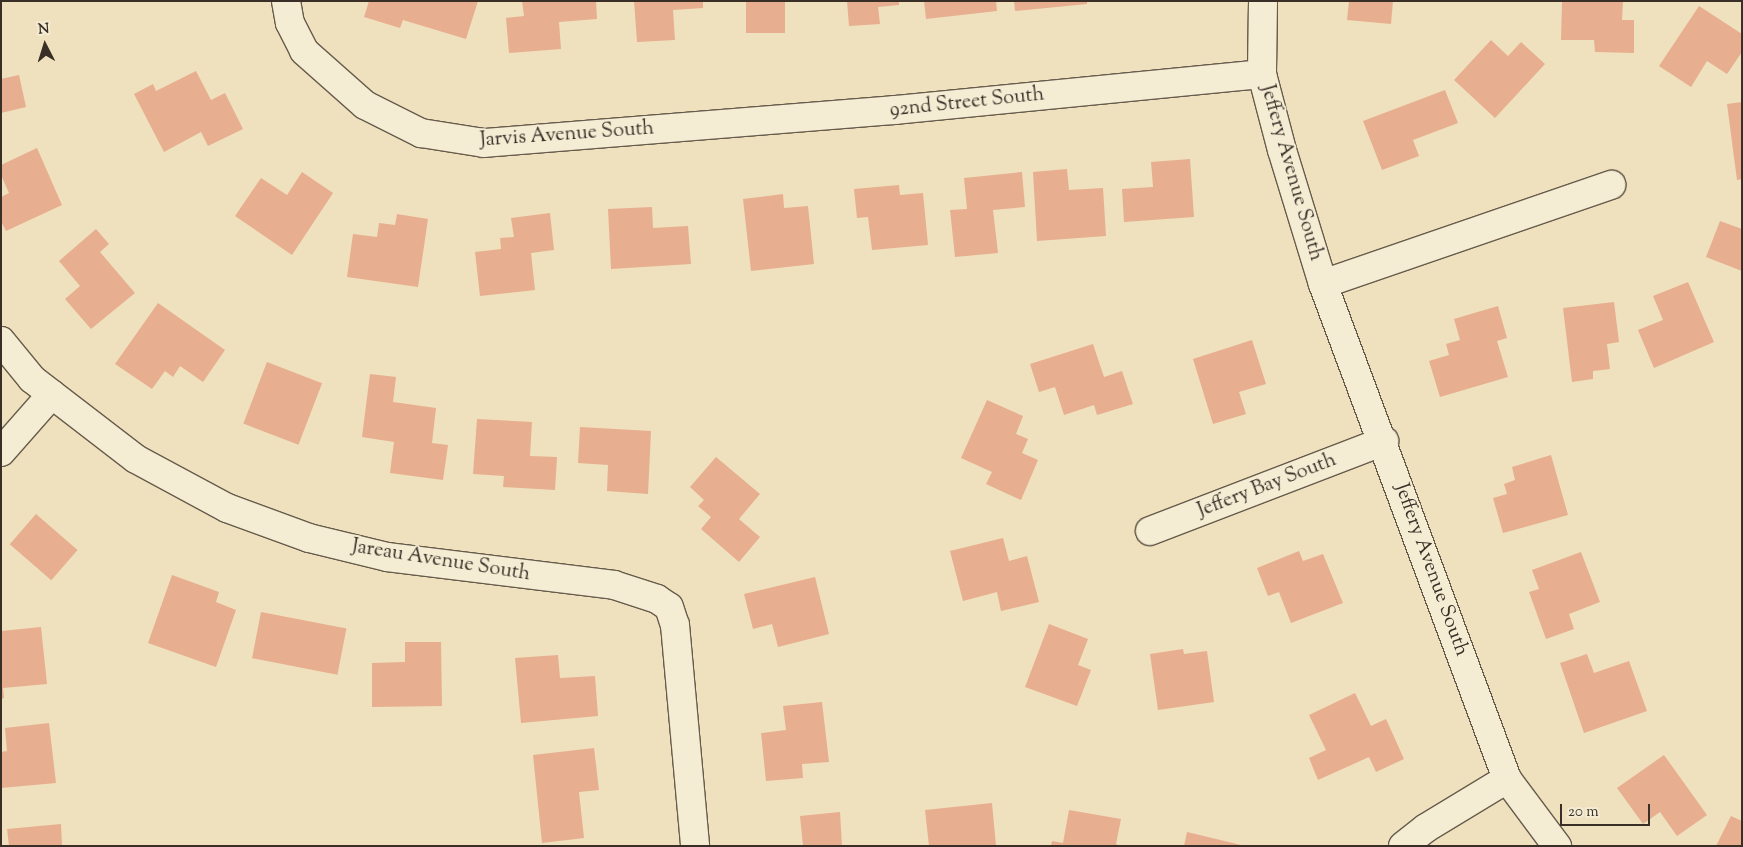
<!DOCTYPE html>
<style>
body{margin:0}
#map{position:relative;width:1743px;height:847px;overflow:hidden;background:#efe1bd;font-family:"Sorts Mill Goudy",serif}
div>[style]{position:absolute}
.building>*{inset:0;background:#e7ae90;transform-origin:0 0}
.roads{filter:drop-shadow(1px 0 #675c4c) drop-shadow(-1px 0 #675c4c) drop-shadow(0 1px #675c4c) drop-shadow(0 -1px #675c4c)}
.minor>*{height:28px;margin:-14px;padding:0 14px;transform-origin:14px;border-radius:14px;background:#f5ecd4}
span{translate:-50% -50%;white-space:nowrap;text-align:center;line-height:1.15;-webkit-text-stroke:4px #f5ecd4;paint-order:stroke}
.street-label{font-size:20px;color:#3a2f27}
.frame{position:absolute;inset:0;border:2px solid #3a2f27;pointer-events:none}
.north{position:absolute;left:20px;top:20px;width:50px;height:50px;-webkit-text-stroke:4px #f5ecd4;paint-order:stroke;rotate:355deg;font-size:14px;font-weight:700;line-height:20px;text-align:center;color:#3a2f27}
.north::after{content:'';display:block;margin:auto;width:18px;height:22px;background:#3a2f27;clip-path:polygon(50% 0,100% 100%,50% 72%,0 100%)}
.scale{position:absolute;left:1560px;top:804px;width:90px;height:22px;box-sizing:border-box;border:2px solid #3a2f27;border-top:0;padding-left:6px;font-size:15px;line-height:18px;white-space:nowrap;color:#3a2f27;-webkit-text-stroke:4px #f5ecd4;paint-order:stroke}
</style>
<div id="map">
<div class="building">
<div style="clip-path:polygon(369px 1px,478px 1px,466px 39px,403px 20px,400px 28px,364px 17px)"></div>
<div style="clip-path:polygon(522px 1px,596px 1px,597px 19px,559px 22px,561px 49px,509px 53px,506px 18px,524px 16px)"></div>
<div style="clip-path:polygon(634px 1px,703px 1px,703px 8px,673px 10px,675px 40px,637px 42px)"></div>
<div style="left:746px;top:1px;width:39px;height:32px"></div>
<div style="clip-path:polygon(847px 1px,899px 1px,899px 5px,878px 7px,880px 24px,849px 26px)"></div>
<div style="clip-path:polygon(924px 1px,996px 1px,997px 11px,926px 19px)"></div>
<div style="clip-path:polygon(1014px 1px,1087px 1px,1087px 4px,1015px 11px)"></div>
<div style="clip-path:polygon(1349px 1px,1393px 1px,1391px 24px,1347px 20px)"></div>
<div style="clip-path:polygon(1562px 1px,1623px 1px,1622px 20px,1634px 20px,1634px 53px,1595px 52px,1594px 40px,1561px 40px)"></div>
<div style="clip-path:polygon(1699px 6px,1742px 34px,1742px 52px,1727px 74px,1707px 61px,1691px 87px,1659px 66px)"></div>
<div style="clip-path:polygon(1491px 40px,1508px 56px,1521px 42px,1545px 64px,1495px 118px,1454px 80px)"></div>
<div style="clip-path:polygon(196px 71px,211px 100px,225px 93px,243px 129px,208px 146px,201px 132px,164px 152px,134px 94px,153px 84px,156px 91px)"></div>
<div style="clip-path:polygon(19px 75px,26px 107px,1px 113px,1px 79px)"></div>
<div style="clip-path:polygon(1445px 90px,1458px 123px,1413px 140px,1419px 156px,1382px 170px,1363px 121px)"></div>
<div style="clip-path:polygon(1742px 102px,1742px 179px,1737px 180px,1727px 104px)"></div>
<div style="clip-path:polygon(37px 148px,62px 205px,6px 231px,1px 221px,1px 197px,9px 193px,1px 175px,1px 165px)"></div>
<div style="clip-path:polygon(1190px 159px,1194px 217px,1124px 222px,1122px 189px,1153px 187px,1151px 162px)"></div>
<div style="clip-path:polygon(1067px 169px,1069px 190px,1103px 188px,1106px 236px,1037px 241px,1033px 172px)"></div>
<div style="clip-path:polygon(302px 172px,333px 193px,292px 255px,235px 216px,261px 178px,287px 195px)"></div>
<div style="clip-path:polygon(1022px 172px,1025px 207px,993px 210px,998px 253px,955px 257px,950px 210px,967px 209px,964px 178px)"></div>
<div style="clip-path:polygon(899px 185px,900px 195px,923px 193px,928px 245px,872px 250px,868px 217px,857px 218px,854px 189px)"></div>
<div style="clip-path:polygon(783px 194px,784px 208px,808px 206px,814px 264px,751px 271px,743px 199px)"></div>
<div style="clip-path:polygon(652px 207px,653px 228px,688px 226px,691px 264px,611px 269px,608px 209px)"></div>
<div style="clip-path:polygon(550px 213px,554px 250px,531px 253px,535px 290px,480px 296px,475px 252px,501px 249px,500px 238px,514px 237px,511px 218px)"></div>
<div style="clip-path:polygon(397px 214px,428px 219px,418px 287px,347px 277px,353px 234px,377px 237px,379px 223px,395px 225px)"></div>
<div style="clip-path:polygon(1720px 221px,1742px 229px,1742px 271px,1706px 257px)"></div>
<div style="clip-path:polygon(96px 229px,109px 244px,100px 252px,135px 293px,91px 329px,65px 299px,80px 286px,59px 261px)"></div>
<div style="clip-path:polygon(1688px 282px,1714px 342px,1654px 368px,1638px 330px,1663px 320px,1653px 296px)"></div>
<div style="clip-path:polygon(1614px 302px,1619px 342px,1607px 344px,1610px 369px,1593px 371px,1593px 379px,1572px 382px,1563px 308px)"></div>
<div style="clip-path:polygon(158px 303px,225px 350px,203px 382px,180px 366px,173px 377px,165px 371px,152px 389px,115px 364px)"></div>
<div style="clip-path:polygon(1498px 306px,1507px 338px,1497px 341px,1508px 377px,1440px 397px,1429px 361px,1449px 355px,1446px 344px,1460px 340px,1454px 319px)"></div>
<div style="clip-path:polygon(1252px 340px,1266px 384px,1239px 392px,1246px 414px,1213px 424px,1193px 359px)"></div>
<div style="clip-path:polygon(1093px 344px,1104px 377px,1122px 371px,1133px 404px,1097px 415px,1094px 405px,1064px 415px,1055px 387px,1039px 392px,1030px 364px)"></div>
<div style="left:267px;top:362px;width:59px;height:66px;rotate:21deg"></div>
<div style="clip-path:polygon(370px 374px,396px 377px,393px 402px,436px 408px,432px 443px,448px 445px,443px 480px,390px 473px,394px 442px,362px 437px)"></div>
<div style="clip-path:polygon(987px 400px,1023px 416px,1016px 434px,1028px 439px,1022px 453px,1038px 460px,1021px 500px,986px 484px,992px 472px,961px 458px)"></div>
<div style="clip-path:polygon(477px 419px,532px 422px,530px 456px,557px 457px,555px 490px,503px 487px,504px 476px,473px 474px)"></div>
<div style="clip-path:polygon(580px 427px,651px 431px,648px 494px,607px 491px,608px 465px,578px 463px)"></div>
<div style="clip-path:polygon(1551px 455px,1568px 515px,1503px 533px,1493px 498px,1507px 494px,1504px 484px,1515px 480px,1512px 467px)"></div>
<div style="clip-path:polygon(716px 457px,760px 494px,739px 519px,760px 537px,739px 562px,701px 529px,711px 517px,698px 506px,704px 500px,690px 487px)"></div>
<div style="left:36px;top:514px;width:55px;height:40px;rotate:41deg"></div>
<div style="clip-path:polygon(1003px 538px,1009px 561px,1027px 556px,1039px 602px,1001px 611px,997px 592px,963px 601px,950px 551px)"></div>
<div style="clip-path:polygon(1299px 551px,1303px 561px,1323px 554px,1343px 603px,1291px 623px,1279px 592px,1268px 596px,1257px 568px)"></div>
<div style="clip-path:polygon(1581px 552px,1600px 602px,1569px 614px,1574px 629px,1546px 639px,1529px 592px,1539px 589px,1532px 570px)"></div>
<div style="clip-path:polygon(172px 575px,219px 592px,216px 602px,236px 610px,216px 667px,148px 643px)"></div>
<div style="clip-path:polygon(815px 577px,829px 634px,778px 647px,772px 624px,753px 629px,744px 594px)"></div>
<div style="left:261px;top:612px;width:87px;height:47px;rotate:11deg"></div>
<div style="clip-path:polygon(1049px 624px,1088px 639px,1078px 665px,1091px 670px,1077px 706px,1025px 687px)"></div>
<div style="clip-path:polygon(41px 627px,47px 684px,3px 688px,4px 698px,1px 699px,1px 631px)"></div>
<div style="clip-path:polygon(405px 642px,441px 642px,442px 706px,372px 707px,372px 663px,405px 662px)"></div>
<div style="clip-path:polygon(1183px 649px,1184px 654px,1207px 651px,1214px 702px,1158px 710px,1150px 654px)"></div>
<div style="clip-path:polygon(1587px 654px,1594px 673px,1629px 661px,1647px 711px,1584px 733px,1560px 663px)"></div>
<div style="clip-path:polygon(558px 655px,560px 678px,595px 676px,598px 716px,521px 723px,515px 658px)"></div>
<div style="clip-path:polygon(1355px 693px,1371px 726px,1386px 719px,1404px 759px,1376px 772px,1369px 757px,1318px 780px,1309px 758px,1326px 750px,1309px 715px)"></div>
<div style="clip-path:polygon(822px 702px,829px 762px,802px 764px,803px 778px,766px 781px,761px 733px,786px 730px,783px 706px)"></div>
<div style="clip-path:polygon(49px 723px,56px 783px,1px 788px,1px 752px,7px 751px,5px 728px)"></div>
<div style="clip-path:polygon(594px 748px,599px 790px,579px 792px,584px 838px,542px 843px,533px 755px)"></div>
<div style="clip-path:polygon(1664px 755px,1707px 815px,1677px 836px,1660px 812px,1643px 824px,1617px 788px)"></div>
<div style="clip-path:polygon(992px 803px,996px 846px,929px 846px,925px 810px)"></div>
<div style="clip-path:polygon(1069px 810px,1121px 819px,1116px 844px,1120px 846px,1051px 846px,1052px 841px,1063px 843px)"></div>
<div style="clip-path:polygon(840px 812px,842px 846px,803px 846px,800px 816px)"></div>
<div style="clip-path:polygon(1731px 816px,1742px 821px,1742px 846px,1716px 846px)"></div>
<div style="clip-path:polygon(61px 824px,62px 846px,9px 846px,7px 829px)"></div>
<div style="clip-path:polygon(1187px 832px,1241px 845px,1241px 846px,1184px 846px)"></div>
</div>
<div class="roads">
<div class="minor">
<div style="left:286px;top:1px;width:22px;rotate:80deg"></div>
<div style="left:290px;top:23px;width:31px;rotate:63deg"></div>
<div style="left:304px;top:51px;width:81px;rotate:41.5deg"></div>
<div style="left:365px;top:105px;width:63px;rotate:26.6deg"></div>
<div style="left:421px;top:133px;width:64px;rotate:9deg"></div>
<div style="left:484px;top:143px;width:412px;rotate:-4.6deg"></div>
<div style="left:895px;top:110px;width:369px;rotate:-5.6deg"></div>
<div style="left:1263px;top:1px;width:73px;rotate:90.8deg"></div>
<div style="left:1262px;top:74px;width:79px;rotate:75.3deg"></div>
<div style="left:1282px;top:150px;width:140px;rotate:73deg"></div>
<div style="left:1323px;top:284px;width:528px;rotate:69.61deg"></div>
<div style="left:1507px;top:779px;width:84px;rotate:53.3deg"></div>
<div style="left:1323px;top:284px;width:305px;rotate:-19deg"></div>
<div style="left:1px;top:341px;width:49px;rotate:50.8deg"></div>
<div style="left:32px;top:379px;width:131px;rotate:37.6deg"></div>
<div style="left:136px;top:459px;width:103px;rotate:28.3deg"></div>
<div style="left:227px;top:508px;width:87px;rotate:20.1deg"></div>
<div style="left:309px;top:538px;width:80px;rotate:13.7deg"></div>
<div style="left:387px;top:557px;width:229px;rotate:7deg"></div>
<div style="left:614px;top:585px;width:45px;rotate:18deg"></div>
<div style="left:657px;top:599px;width:14px;rotate:34deg"></div>
<div style="left:669px;top:607px;width:19px;rotate:72deg"></div>
<div style="left:675px;top:625px;width:222px;rotate:84.8deg"></div>
<div style="left:1px;top:452px;width:77px;rotate:-48.7deg"></div>
<div style="left:1150px;top:531px;width:251px;rotate:-21deg"></div>
<div style="left:1403px;top:846px;width:29px;rotate:-38deg"></div>
<div style="left:1426px;top:828px;width:95px;rotate:-31.2deg"></div>
</div>
</div>
<div class="street-label">
<span style="left:967px;top:103px;rotate:-6deg">92nd Street South</span>
<span style="left:567px;top:135px;rotate:-4deg">Jarvis Avenue South</span>
<span style="left:1291px;top:173px;rotate:74deg">Jeffery Avenue South</span>
<span style="left:1267px;top:486px;rotate:-21deg">Jeffery Bay South</span>
<span style="left:441px;top:561px;rotate:9deg">Jareau Avenue South</span>
<span style="left:1431px;top:570px;rotate:70deg">Jeffery Avenue South</span>
</div>
<div class="frame"></div>
<div class="north">N</div>
<div class="scale">20 m</div>
</div>
